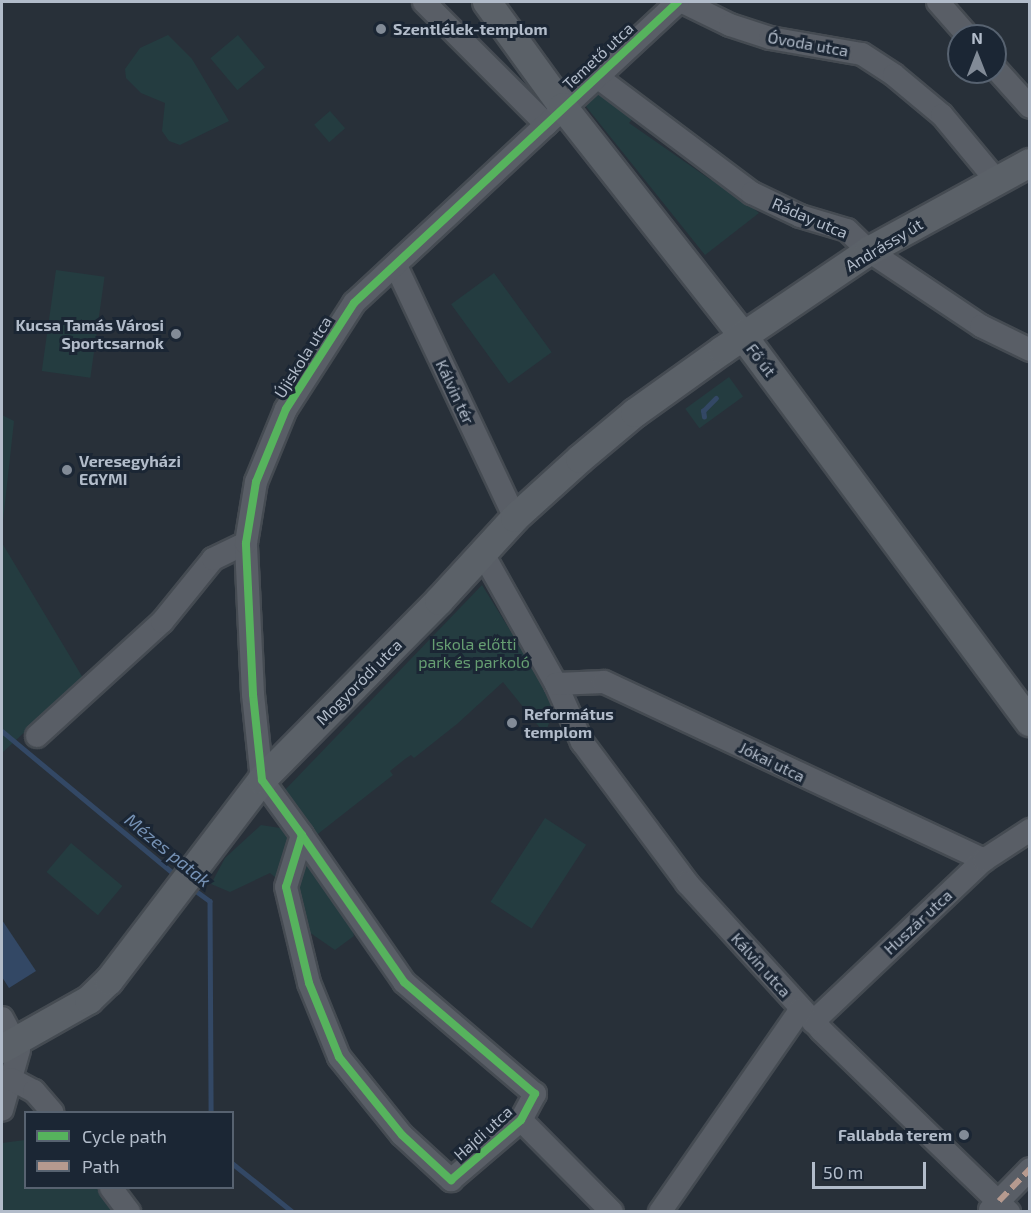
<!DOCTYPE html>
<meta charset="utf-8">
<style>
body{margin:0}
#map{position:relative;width:1031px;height:1213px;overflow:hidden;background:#283039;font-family:"Exo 2",sans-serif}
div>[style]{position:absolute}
.green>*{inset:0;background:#243c40;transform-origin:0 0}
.water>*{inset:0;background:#334865}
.stream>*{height:4.5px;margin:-2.25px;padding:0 2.25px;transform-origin:2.25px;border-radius:2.25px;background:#334865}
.roads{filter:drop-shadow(2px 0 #454b52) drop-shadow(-2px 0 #454b52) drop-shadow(0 2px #454b52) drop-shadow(0 -2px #454b52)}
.minor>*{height:22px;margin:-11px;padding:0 11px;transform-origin:11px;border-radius:11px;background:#595e66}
.major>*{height:28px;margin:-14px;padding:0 14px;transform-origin:14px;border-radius:14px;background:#5b6168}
.quiet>*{height:6px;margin-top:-3px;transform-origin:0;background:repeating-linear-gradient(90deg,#b69a8f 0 12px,transparent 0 18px)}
.cycleway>*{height:8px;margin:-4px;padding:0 4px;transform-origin:4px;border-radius:4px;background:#56b35d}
.dots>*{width:16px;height:16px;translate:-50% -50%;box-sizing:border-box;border:3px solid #1b2634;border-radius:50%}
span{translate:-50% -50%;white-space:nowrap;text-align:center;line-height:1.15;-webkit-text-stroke:6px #1b2634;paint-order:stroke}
.poi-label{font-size:16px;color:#b2bcca;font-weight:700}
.left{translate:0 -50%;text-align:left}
.right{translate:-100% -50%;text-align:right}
.street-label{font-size:16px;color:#b2bcca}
.park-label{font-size:16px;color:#669e72}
.water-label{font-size:18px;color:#7692b5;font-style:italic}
.frame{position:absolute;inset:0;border:3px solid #b2bcca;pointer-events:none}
.legend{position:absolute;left:24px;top:1111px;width:210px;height:78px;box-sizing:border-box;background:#1b2634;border:2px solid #576270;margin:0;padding:8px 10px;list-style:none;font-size:18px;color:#b2bcca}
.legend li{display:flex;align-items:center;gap:12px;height:30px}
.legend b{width:30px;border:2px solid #576270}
.north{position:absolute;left:947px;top:24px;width:60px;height:60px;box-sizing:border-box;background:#1b2634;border:2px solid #576270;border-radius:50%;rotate:0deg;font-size:16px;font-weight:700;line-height:24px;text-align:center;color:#b2bcca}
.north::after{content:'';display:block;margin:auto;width:21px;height:27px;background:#828b97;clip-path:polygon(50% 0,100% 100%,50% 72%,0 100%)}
.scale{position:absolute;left:812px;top:1162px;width:114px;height:27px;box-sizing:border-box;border:3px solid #b2bcca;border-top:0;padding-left:8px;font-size:18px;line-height:21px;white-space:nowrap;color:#b2bcca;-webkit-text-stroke:4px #1b2634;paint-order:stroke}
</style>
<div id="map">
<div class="green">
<div style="clip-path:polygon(168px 35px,192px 59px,229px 121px,180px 145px,169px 141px,162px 131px,165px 103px,141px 93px,126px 78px,125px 69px,140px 48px)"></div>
<div style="left:238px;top:35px;width:42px;height:36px;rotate:50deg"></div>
<div style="clip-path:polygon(596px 84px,634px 117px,629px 123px,711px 180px,715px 175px,759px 213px,705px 255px,580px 99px)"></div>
<div style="left:330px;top:111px;width:23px;height:21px;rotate:49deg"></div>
<div style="left:56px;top:270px;width:49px;height:102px;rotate:8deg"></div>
<div style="left:494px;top:273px;width:98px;height:53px;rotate:54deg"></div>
<div style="left:729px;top:377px;width:24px;height:54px;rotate:54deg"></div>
<div style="clip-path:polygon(2px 415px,14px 421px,2px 530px)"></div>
<div style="clip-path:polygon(2px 543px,83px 678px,2px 753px)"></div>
<div style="clip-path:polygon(482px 585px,556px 704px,545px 734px,503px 682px,457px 724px,414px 758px,411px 755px,405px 759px,390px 771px,393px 775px,314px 837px,282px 793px)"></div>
<div style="left:545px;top:818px;width:49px;height:100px;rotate:33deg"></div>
<div style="clip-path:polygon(261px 825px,280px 828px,316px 863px,346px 906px,354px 936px,335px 950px,309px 932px,298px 896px,270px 873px,230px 892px,211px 884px,225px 858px)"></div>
<div style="left:71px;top:843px;width:67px;height:38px;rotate:40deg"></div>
<div style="clip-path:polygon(25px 1140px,26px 1188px,100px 1188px,118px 1211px,2px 1211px,2px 1143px)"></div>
</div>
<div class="water">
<div style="clip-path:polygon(2px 920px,36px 971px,9px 988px,2px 977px)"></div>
</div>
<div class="stream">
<div style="left:704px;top:417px;width:6px;rotate:-99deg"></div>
<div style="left:703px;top:411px;width:18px;rotate:-45deg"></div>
<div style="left:2px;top:731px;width:229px;rotate:39.7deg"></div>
<div style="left:192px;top:888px;width:22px;rotate:36deg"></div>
<div style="left:210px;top:901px;width:211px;rotate:89.7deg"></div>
<div style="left:232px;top:1163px;width:78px;rotate:38.8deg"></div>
</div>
<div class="roads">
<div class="minor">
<div style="left:424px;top:2px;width:173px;rotate:45deg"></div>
<div style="left:683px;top:2px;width:52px;rotate:26.1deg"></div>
<div style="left:730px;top:25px;width:42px;rotate:18deg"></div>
<div style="left:770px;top:38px;width:93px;rotate:9.9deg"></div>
<div style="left:862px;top:54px;width:38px;rotate:33deg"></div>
<div style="left:894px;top:75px;width:62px;rotate:39.8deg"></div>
<div style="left:942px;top:115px;width:85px;rotate:50.3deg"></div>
<div style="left:938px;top:2px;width:45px;rotate:48.6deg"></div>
<div style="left:995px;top:68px;width:52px;rotate:48.1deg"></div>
<div style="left:596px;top:76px;width:195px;rotate:36.9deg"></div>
<div style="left:752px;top:193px;width:53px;rotate:25.6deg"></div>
<div style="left:800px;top:216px;width:49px;rotate:16.6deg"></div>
<div style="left:847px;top:230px;width:30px;rotate:44deg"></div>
<div style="left:869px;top:251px;width:135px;rotate:33.8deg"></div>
<div style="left:981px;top:326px;width:55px;rotate:26.1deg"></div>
<div style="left:396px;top:266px;width:279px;rotate:64.7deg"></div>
<div style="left:483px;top:554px;width:149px;rotate:60.7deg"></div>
<div style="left:556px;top:684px;width:64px;rotate:65.9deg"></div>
<div style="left:582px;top:742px;width:176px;rotate:53.3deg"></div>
<div style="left:687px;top:883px;width:199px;rotate:47.6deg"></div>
<div style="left:821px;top:1030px;width:262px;rotate:44.1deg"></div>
<div style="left:556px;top:684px;width:48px;rotate:-2.4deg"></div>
<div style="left:604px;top:682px;width:420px;rotate:25.1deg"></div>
<div style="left:37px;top:736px;width:169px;rotate:-42.4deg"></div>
<div style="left:162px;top:622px;width:81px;rotate:-51deg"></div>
<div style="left:213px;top:559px;width:37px;rotate:-26deg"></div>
<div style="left:302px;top:835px;width:54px;rotate:107.1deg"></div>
<div style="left:286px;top:887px;width:99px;rotate:76.5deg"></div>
<div style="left:309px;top:983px;width:80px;rotate:67.9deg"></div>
<div style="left:339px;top:1057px;width:100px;rotate:51.1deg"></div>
<div style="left:402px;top:1135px;width:67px;rotate:42.6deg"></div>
<div style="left:451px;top:1180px;width:92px;rotate:-40.6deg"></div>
<div style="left:521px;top:1120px;width:30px;rotate:-62deg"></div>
<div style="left:535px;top:1094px;width:172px;rotate:-139.5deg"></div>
<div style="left:404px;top:982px;width:179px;rotate:-124.8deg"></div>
<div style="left:302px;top:835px;width:68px;rotate:-126deg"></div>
<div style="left:262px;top:780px;width:86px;rotate:-96deg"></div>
<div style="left:253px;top:694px;width:151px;rotate:-92.7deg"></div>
<div style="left:246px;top:543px;width:62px;rotate:-80.7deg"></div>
<div style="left:256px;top:482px;width:79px;rotate:-67.7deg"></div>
<div style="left:286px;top:409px;width:126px;rotate:-57.3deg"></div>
<div style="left:354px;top:303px;width:442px;rotate:-42.9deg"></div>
<div style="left:2px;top:1018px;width:36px;rotate:62deg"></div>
<div style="left:19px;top:1050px;width:62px;rotate:105.8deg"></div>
<div style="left:813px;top:1022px;width:236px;rotate:-43.5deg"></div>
<div style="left:984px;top:860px;width:55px;rotate:-33.1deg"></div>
<div style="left:11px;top:1079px;width:26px;rotate:28deg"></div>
<div style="left:34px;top:1091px;width:28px;rotate:49deg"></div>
<div style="left:521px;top:1120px;width:129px;rotate:45.3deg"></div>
<div style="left:111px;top:1188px;width:30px;rotate:53deg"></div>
<div style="left:990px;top:1210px;width:57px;rotate:-45.7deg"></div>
<div style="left:660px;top:1212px;width:247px;rotate:-55.2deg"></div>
</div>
<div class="major">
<div style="left:487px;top:2px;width:130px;rotate:54.1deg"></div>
<div style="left:563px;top:107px;width:291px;rotate:51.8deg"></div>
<div style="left:743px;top:336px;width:481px;rotate:53.4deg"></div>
<div style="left:2px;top:1049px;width:100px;rotate:-29.4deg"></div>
<div style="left:89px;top:1000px;width:28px;rotate:-44deg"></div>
<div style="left:109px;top:981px;width:253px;rotate:-52.7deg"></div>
<div style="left:262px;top:780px;width:252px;rotate:-45.3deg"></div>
<div style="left:439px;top:601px;width:113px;rotate:-47.5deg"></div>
<div style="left:515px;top:518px;width:88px;rotate:-42.2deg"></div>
<div style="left:580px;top:459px;width:72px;rotate:-39.9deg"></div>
<div style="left:635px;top:413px;width:108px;rotate:-35.6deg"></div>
<div style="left:723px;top:350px;width:176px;rotate:-34.1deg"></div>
<div style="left:869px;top:251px;width:183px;rotate:-28.7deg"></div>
</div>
</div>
<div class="quiet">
<div style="left:999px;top:1201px;width:45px;rotate:-45.9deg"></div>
</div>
<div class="cycleway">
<div style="left:302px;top:835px;width:54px;rotate:107.1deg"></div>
<div style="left:286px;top:887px;width:99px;rotate:76.5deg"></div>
<div style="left:309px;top:983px;width:80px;rotate:67.9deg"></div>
<div style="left:339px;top:1057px;width:100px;rotate:51.1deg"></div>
<div style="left:402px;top:1135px;width:67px;rotate:42.6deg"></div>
<div style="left:451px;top:1180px;width:92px;rotate:-40.6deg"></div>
<div style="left:521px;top:1120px;width:30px;rotate:-62deg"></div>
<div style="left:535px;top:1094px;width:172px;rotate:-139.5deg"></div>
<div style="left:404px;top:982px;width:179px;rotate:-124.8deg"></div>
<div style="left:302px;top:835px;width:68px;rotate:-126deg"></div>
<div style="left:262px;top:780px;width:86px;rotate:-96deg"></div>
<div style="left:253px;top:694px;width:151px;rotate:-92.7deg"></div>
<div style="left:246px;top:543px;width:62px;rotate:-80.7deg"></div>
<div style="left:256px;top:482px;width:79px;rotate:-67.7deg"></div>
<div style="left:286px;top:409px;width:126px;rotate:-57.3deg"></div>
<div style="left:354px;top:303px;width:442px;rotate:-42.9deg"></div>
</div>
<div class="dots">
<div style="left:381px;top:29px;background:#828b97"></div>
<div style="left:176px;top:334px;background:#828b97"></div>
<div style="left:67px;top:470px;background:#828b97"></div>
<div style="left:512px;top:723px;background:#828b97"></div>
<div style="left:964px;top:1135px;background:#828b97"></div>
</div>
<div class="poi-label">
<span class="left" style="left:393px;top:29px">Szentlélek-templom</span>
<span class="right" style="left:164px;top:334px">Kucsa Tamás Városi<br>Sportcsarnok</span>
<span class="left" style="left:79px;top:470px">Veresegyházi<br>EGYMI</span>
<span class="left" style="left:524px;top:723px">Református<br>templom</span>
<span class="right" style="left:952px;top:1135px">Fallabda terem</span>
</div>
<div class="street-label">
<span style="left:808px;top:44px;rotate:10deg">Óvoda utca</span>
<span style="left:598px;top:56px;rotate:-43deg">Temető utca</span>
<span style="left:810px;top:218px;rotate:23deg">Ráday utca</span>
<span style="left:884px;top:245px;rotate:-31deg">Andrássy út</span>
<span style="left:303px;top:357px;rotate:-58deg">Újiskola utca</span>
<span style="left:761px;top:360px;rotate:53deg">Fő út</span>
<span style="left:455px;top:392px;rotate:65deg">Kálvin tér</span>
<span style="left:359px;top:682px;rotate:-45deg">Mogyoródi utca</span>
<span style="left:772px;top:762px;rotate:26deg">Jókai utca</span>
<span style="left:918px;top:922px;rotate:-43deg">Huszár utca</span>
<span style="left:761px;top:965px;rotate:48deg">Kálvin utca</span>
<span style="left:483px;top:1133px;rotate:-42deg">Hajdi utca</span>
</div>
<div class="park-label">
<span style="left:474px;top:653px">Iskola előtti<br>park és parkoló</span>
</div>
<div class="water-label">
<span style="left:168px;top:850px;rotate:39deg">Mézes patak</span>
</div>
<div class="frame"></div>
<ul class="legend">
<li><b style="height:8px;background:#56b35d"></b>Cycle path</li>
<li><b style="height:8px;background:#b69a8f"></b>Path</li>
</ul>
<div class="north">N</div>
<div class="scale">50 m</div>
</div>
